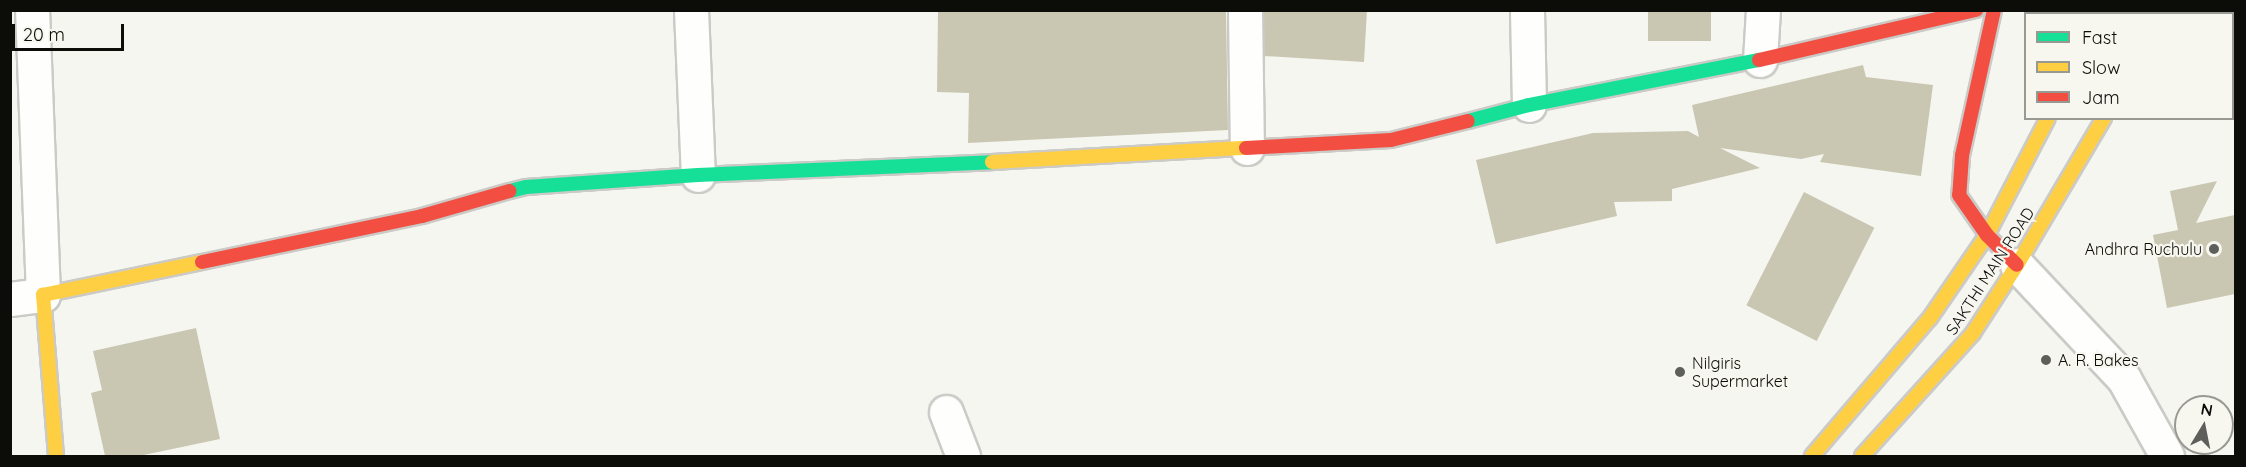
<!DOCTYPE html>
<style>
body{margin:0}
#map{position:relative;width:2246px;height:467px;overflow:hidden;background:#f6f6f1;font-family:Quicksand,sans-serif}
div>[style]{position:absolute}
.building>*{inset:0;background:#c9c7b2;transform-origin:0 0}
.roads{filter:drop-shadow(2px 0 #cbcac7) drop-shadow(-2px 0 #cbcac7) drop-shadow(0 2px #cbcac7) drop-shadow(0 -2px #cbcac7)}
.street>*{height:33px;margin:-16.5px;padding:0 16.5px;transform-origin:16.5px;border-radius:16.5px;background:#fefefd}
.fast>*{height:14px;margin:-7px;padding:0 7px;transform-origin:7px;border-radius:7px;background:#16e098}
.slow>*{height:14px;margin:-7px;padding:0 7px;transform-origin:7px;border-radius:7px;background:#ffcf43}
.jam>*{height:14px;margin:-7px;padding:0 7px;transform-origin:7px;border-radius:7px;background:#f24e42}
.dots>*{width:16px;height:16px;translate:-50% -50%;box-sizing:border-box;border:3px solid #f7f7f0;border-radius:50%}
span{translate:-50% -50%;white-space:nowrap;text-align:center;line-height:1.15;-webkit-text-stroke:4.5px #f7f7f0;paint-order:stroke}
.poi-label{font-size:16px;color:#0c0c09}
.right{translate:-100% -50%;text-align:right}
.left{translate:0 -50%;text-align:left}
.street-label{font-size:16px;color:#0c0c09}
.frame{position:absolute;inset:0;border:12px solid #0c0c09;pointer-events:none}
.legend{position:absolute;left:2024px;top:12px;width:210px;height:108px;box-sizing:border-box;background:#f7f7f0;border:2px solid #999994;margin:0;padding:8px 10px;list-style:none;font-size:18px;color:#0c0c09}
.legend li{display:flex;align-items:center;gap:12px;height:30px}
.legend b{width:30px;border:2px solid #999994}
.north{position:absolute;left:2174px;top:395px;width:60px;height:60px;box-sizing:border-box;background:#f7f7f0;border:2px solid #999994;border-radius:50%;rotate:10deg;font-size:16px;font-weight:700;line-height:24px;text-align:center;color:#0c0c09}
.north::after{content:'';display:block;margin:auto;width:21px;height:27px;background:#5e5e5a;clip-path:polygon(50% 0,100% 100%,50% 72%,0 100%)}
.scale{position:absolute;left:12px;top:24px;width:112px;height:27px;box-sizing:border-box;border:3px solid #0c0c09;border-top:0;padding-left:8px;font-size:18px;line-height:21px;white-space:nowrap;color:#0c0c09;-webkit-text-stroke:4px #f7f7f0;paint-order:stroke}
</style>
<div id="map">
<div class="building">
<div style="clip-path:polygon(938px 10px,1226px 10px,1228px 130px,968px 143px,969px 93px,937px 92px)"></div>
<div style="clip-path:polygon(1264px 10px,1367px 10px,1364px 62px,1264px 56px)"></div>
<div style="left:1648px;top:10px;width:63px;height:31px"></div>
<div style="clip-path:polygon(1863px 65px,1866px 77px,1933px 85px,1921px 176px,1820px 162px,1824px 154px,1801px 159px,1720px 148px,1760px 168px,1672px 189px,1672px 201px,1614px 202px,1617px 216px,1496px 244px,1476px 160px,1593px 133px,1688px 131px,1699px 137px,1692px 105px)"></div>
<div style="clip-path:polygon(2217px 181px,2196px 223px,2235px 215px,2235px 294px,2167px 308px,2153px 235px,2178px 230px,2170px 191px)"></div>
<div style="left:1804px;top:192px;width:79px;height:127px;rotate:27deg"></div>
<div style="clip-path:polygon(196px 328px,220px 439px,139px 456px,105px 456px,91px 393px,102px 390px,93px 351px)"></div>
</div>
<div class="roads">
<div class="street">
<div style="left:691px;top:10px;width:165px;rotate:87.6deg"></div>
<div style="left:1245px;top:10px;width:138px;rotate:89.2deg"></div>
<div style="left:1527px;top:10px;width:95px;rotate:88.8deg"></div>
<div style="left:1760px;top:60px;width:50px;rotate:-86.6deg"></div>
<div style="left:2017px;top:265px;width:156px;rotate:46.8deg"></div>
<div style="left:2124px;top:379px;width:88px;rotate:60.8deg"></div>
<div style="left:10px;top:299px;width:33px;rotate:-7deg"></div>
<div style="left:43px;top:295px;width:285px;rotate:-92.2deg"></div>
<div style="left:946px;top:412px;width:47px;rotate:68.9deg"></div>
</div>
<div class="fast">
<div style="left:2103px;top:14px;width:4px;rotate:-76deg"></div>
<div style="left:1468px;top:121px;width:63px;rotate:-14.7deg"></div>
<div style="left:1529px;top:105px;width:234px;rotate:-11.1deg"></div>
<div style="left:510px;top:191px;width:16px;rotate:-14deg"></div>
<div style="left:526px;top:187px;width:172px;rotate:-4deg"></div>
<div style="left:698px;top:175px;width:294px;rotate:-2.5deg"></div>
</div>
<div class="slow">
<div style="left:2167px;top:14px;width:4px;rotate:-63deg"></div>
<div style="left:992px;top:162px;width:254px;rotate:-3.2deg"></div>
<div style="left:56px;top:456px;width:162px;rotate:-94.6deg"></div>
<div style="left:43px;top:295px;width:162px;rotate:-11.7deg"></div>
<div style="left:1812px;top:456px;width:182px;rotate:-49.5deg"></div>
<div style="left:1930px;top:318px;width:101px;rotate:-55.5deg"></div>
<div style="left:1987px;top:235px;width:132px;rotate:-62.5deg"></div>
<div style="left:1862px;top:456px;width:166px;rotate:-47.9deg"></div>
<div style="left:1973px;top:333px;width:81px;rotate:-57.1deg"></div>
<div style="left:2017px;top:265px;width:171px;rotate:-59.4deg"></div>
</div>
<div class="jam">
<div style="left:1994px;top:10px;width:149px;rotate:102.4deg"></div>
<div style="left:1962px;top:156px;width:39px;rotate:94deg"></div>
<div style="left:1959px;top:195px;width:49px;rotate:55deg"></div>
<div style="left:1987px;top:235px;width:42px;rotate:45deg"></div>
<div style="left:1759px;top:60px;width:223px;rotate:-13deg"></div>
<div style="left:1246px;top:148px;width:145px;rotate:-3.2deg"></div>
<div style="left:1391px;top:140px;width:79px;rotate:-13.9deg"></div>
<div style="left:202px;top:262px;width:225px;rotate:-11.8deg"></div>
<div style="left:422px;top:216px;width:91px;rotate:-15.9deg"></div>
</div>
</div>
<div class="dots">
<div style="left:2214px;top:249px;background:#5e5e5a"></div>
<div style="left:2046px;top:360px;background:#5e5e5a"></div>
<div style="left:1680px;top:372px;background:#5e5e5a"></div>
</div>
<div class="poi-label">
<span class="right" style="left:2202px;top:249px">Andhra Ruchulu</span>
<span class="left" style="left:2058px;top:360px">A. R. Bakes</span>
<span class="left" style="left:1692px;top:372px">Nilgiris<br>Supermarket</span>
</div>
<div class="street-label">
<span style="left:1990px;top:271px;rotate:-57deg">SAKTHI MAIN ROAD</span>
</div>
<div class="frame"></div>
<ul class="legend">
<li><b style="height:8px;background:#16e098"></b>Fast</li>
<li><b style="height:8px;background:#ffcf43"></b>Slow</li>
<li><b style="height:8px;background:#f24e42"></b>Jam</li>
</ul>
<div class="north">N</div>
<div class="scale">20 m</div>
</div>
